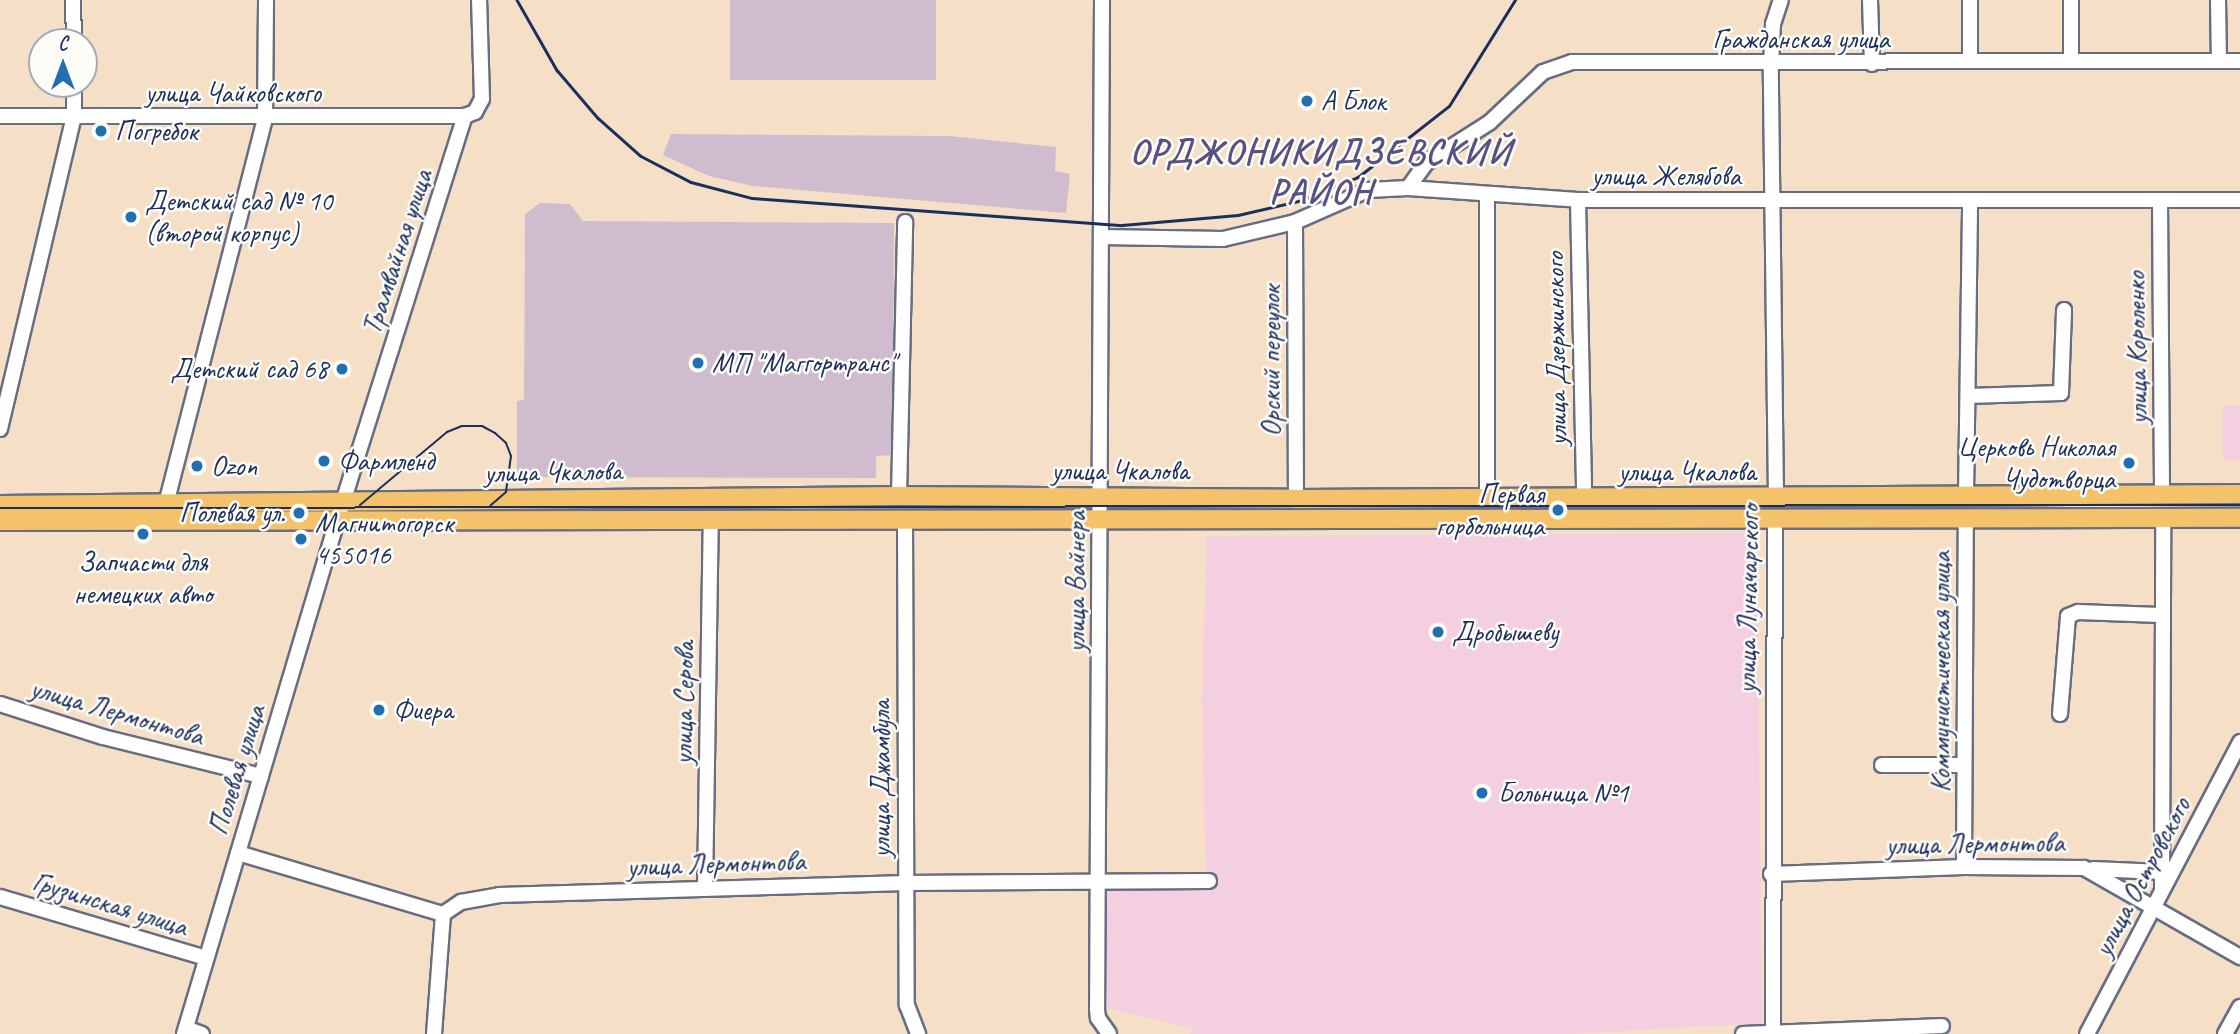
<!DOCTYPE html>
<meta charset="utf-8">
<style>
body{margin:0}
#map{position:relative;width:2240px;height:1034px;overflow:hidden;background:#f5e0c7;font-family:Caveat,sans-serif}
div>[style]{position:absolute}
.built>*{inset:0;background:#f3cfe0;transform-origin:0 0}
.industrial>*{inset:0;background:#cfbdcf;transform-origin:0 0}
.roads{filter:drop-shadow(2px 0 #676d83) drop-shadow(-2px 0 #676d83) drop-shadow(0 2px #676d83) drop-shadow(0 -2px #676d83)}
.minor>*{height:14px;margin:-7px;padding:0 7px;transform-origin:7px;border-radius:7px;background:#fff}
.major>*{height:18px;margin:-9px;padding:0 9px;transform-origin:9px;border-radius:9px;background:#f3c26a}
.tram>*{height:2px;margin:-1px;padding:0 1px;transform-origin:1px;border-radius:1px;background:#1b2f5e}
.rail>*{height:2.5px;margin:-1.25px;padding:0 1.25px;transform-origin:1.25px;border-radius:1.25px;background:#1b2f5e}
.dots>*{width:19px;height:19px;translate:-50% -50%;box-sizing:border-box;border:4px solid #fdfcf7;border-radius:50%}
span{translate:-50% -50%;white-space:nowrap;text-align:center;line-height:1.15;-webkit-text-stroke:5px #fdfcf7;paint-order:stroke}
.street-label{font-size:28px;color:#1b2f5e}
.poi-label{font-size:28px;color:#1b2f5e}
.left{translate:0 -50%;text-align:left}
.right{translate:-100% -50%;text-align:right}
.district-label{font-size:35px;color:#585284;font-weight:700;letter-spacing:2px}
.north{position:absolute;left:28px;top:28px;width:70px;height:70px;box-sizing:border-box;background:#fdfcf7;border:2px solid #a3aaba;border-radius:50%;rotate:0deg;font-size:19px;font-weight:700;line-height:28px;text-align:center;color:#1b2f5e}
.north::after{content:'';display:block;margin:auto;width:24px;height:32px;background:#1f6fb2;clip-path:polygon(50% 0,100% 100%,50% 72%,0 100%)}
</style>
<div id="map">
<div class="built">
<div style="left:2223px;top:405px;width:17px;height:55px"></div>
<div style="clip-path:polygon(1757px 533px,1762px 1023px,1569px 1034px,1190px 1034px,1192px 1028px,1106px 1008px,1105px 889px,1206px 887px,1202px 698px,1207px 536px)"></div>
</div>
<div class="industrial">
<div style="left:730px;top:0;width:206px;height:80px"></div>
<div style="clip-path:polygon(671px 134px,949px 136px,1056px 147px,1055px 171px,1070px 174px,1066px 213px,753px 186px,709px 176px,663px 155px)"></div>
<div style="clip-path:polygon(540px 203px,570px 204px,583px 221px,894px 223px,893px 455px,876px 456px,876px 478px,517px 477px,517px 401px,524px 400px,525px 214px)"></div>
</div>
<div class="roads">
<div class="minor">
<div style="left:73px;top:0;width:42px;rotate:88.6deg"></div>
<div style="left:1102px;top:0;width:1009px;rotate:90.28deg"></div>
<div style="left:1097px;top:1009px;width:9px;rotate:84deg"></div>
<div style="left:1098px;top:1018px;width:19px;rotate:55deg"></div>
<div style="left:1870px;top:0;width:64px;rotate:88.2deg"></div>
<div style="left:1970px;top:0;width:60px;rotate:90deg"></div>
<div style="left:2218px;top:0;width:61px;rotate:89.1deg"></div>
<div style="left:2071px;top:60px;width:60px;rotate:-90deg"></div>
<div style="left:0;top:116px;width:465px"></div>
<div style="left:465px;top:116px;width:11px;rotate:-22deg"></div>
<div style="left:475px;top:112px;width:15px;rotate:-62deg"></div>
<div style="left:482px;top:99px;width:99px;rotate:-91.7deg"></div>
<div style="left:1408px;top:188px;width:31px;rotate:-54deg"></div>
<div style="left:1426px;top:163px;width:76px;rotate:-32.6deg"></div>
<div style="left:1490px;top:122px;width:73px;rotate:-43.3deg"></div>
<div style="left:1543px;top:72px;width:31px;rotate:-19deg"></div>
<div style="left:1572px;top:62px;width:668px;rotate:-0.09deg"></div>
<div style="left:1578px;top:200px;width:297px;rotate:88.8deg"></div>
<div style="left:2160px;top:201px;width:294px;rotate:89.6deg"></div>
<div style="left:1295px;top:222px;width:277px;rotate:89.8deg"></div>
<div style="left:1101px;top:237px;width:122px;rotate:0.9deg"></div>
<div style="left:1223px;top:239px;width:74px;rotate:-13.3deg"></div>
<div style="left:1295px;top:222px;width:80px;rotate:-23.7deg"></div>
<div style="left:1368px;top:190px;width:40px;rotate:-2.9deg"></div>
<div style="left:1408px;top:188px;width:170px;rotate:4deg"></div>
<div style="left:1578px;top:200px;width:662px"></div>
<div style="left:1968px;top:396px;width:93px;rotate:-1.8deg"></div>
<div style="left:2061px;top:393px;width:83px;rotate:-87.9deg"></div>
<div style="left:0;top:429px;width:321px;rotate:-76.7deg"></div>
<div style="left:74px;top:117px;width:33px;rotate:-90deg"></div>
<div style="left:899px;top:496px;width:274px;rotate:-88.7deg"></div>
<div style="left:1966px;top:496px;width:295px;rotate:-89.2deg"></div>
<div style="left:1487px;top:498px;width:302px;rotate:-90deg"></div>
<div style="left:1776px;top:498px;width:433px;rotate:-90.7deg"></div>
<div style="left:1771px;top:65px;width:41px;rotate:-87.2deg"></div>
<div style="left:1773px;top:24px;width:25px;rotate:-72deg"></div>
<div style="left:166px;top:504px;width:398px;rotate:-75.6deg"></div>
<div style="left:265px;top:118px;width:118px;rotate:-89.5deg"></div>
<div style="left:905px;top:520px;width:485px;rotate:89.8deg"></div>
<div style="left:907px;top:1005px;width:31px;rotate:69deg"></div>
<div style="left:0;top:704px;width:108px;rotate:17.8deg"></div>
<div style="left:103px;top:737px;width:163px;rotate:13.9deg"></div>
<div style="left:2060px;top:714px;width:98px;rotate:-85.3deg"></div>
<div style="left:2068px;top:616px;width:11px;rotate:-22deg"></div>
<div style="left:2078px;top:612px;width:82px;rotate:2.1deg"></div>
<div style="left:1882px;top:765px;width:82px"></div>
<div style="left:238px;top:853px;width:214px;rotate:16.6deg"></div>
<div style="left:443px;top:914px;width:22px;rotate:-34deg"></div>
<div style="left:461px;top:902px;width:39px;rotate:-10deg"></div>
<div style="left:499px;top:895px;width:407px;rotate:-1.7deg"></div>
<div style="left:906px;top:883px;width:303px;rotate:-0.4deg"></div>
<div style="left:1964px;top:867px;width:348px;rotate:-89.7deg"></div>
<div style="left:2093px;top:869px;width:69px;rotate:2.5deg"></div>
<div style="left:1771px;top:874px;width:193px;rotate:-2.1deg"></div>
<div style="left:1964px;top:867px;width:120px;rotate:0.5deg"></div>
<div style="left:2084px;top:868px;width:180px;rotate:29.7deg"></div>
<div style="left:705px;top:889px;width:370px;rotate:-89.1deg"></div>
<div style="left:2162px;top:890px;width:373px;rotate:-89.8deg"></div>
<div style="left:0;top:897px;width:215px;rotate:16.5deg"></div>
<div style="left:186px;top:1028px;width:17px;rotate:21deg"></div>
<div style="left:184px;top:1034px;width:535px;rotate:-73.39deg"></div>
<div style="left:337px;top:521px;width:425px;rotate:-72.5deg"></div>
<div style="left:434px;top:1034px;width:120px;rotate:-85.7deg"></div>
<div style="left:1743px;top:1034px;width:199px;rotate:-2.3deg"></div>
<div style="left:1773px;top:1034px;width:513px;rotate:-89.78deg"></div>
<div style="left:2087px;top:1034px;width:330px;rotate:-62.3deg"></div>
<div style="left:2225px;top:1034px;width:31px;rotate:-61deg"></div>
</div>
<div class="major">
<div style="left:0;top:505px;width:899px;rotate:-0.57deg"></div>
<div style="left:899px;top:496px;width:397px;rotate:0.4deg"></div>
<div style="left:1296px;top:499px;width:944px;rotate:-0.3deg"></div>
<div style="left:0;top:521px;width:2240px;rotate:-0.08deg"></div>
</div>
</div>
<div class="tram">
<div style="left:360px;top:505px;width:114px;rotate:-40deg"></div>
<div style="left:447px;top:432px;width:16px;rotate:-22deg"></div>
<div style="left:462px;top:426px;width:20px"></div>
<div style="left:482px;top:426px;width:15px;rotate:28deg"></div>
<div style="left:495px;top:433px;width:15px;rotate:42deg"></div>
<div style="left:506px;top:443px;width:14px;rotate:69deg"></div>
<div style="left:511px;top:456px;width:36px;rotate:98deg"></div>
<div style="left:506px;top:492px;width:21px;rotate:139deg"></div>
<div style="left:0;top:508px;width:2240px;rotate:-0.08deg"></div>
</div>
<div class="rail">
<div style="left:517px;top:0;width:81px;rotate:60.3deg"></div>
<div style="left:557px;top:70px;width:63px;rotate:49.5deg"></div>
<div style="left:598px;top:118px;width:57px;rotate:41.5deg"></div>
<div style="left:641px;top:156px;width:56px;rotate:27.5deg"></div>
<div style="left:691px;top:182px;width:63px;rotate:14.7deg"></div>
<div style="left:752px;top:198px;width:371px;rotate:4.2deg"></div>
<div style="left:1122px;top:225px;width:116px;rotate:-4.9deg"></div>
<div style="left:1238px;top:215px;width:67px;rotate:-13deg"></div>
<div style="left:1303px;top:200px;width:60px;rotate:-22.7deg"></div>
<div style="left:1358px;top:177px;width:115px;rotate:-38deg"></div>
<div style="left:1449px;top:106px;width:125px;rotate:-58.1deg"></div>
</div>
<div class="dots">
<div style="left:1307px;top:101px;background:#1f6fb2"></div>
<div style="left:101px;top:131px;background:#1f6fb2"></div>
<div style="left:131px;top:217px;background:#1f6fb2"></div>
<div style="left:698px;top:363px;background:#1f6fb2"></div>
<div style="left:342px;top:369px;background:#1f6fb2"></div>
<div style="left:324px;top:461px;background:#1f6fb2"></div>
<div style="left:2129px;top:463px;background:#1f6fb2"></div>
<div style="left:197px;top:466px;background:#1f6fb2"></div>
<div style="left:1558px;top:510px;background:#1f6fb2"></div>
<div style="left:299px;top:513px;background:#1f6fb2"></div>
<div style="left:143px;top:534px;background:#1f6fb2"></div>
<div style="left:301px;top:539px;background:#1f6fb2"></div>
<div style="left:1438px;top:632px;background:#1f6fb2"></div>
<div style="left:379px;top:710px;background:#1f6fb2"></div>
<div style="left:1482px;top:793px;background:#1f6fb2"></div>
</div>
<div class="street-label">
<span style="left:1801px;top:39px">Гражданская улица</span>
<span style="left:233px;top:93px">улица Чайковского</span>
<span style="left:1666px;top:176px">улица Желябова</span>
<span style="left:397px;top:252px;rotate:-72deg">Трамвайная улица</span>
<span style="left:2137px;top:348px;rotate:-91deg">улица Короленко</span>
<span style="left:1556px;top:349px;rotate:-91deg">улица Дзержинского</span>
<span style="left:1271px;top:361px;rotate:-90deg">Орский переулок</span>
<span style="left:1120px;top:471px">улица Чкалова</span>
<span style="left:553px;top:472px;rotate:-1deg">улица Чкалова</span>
<span style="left:1687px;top:472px">улица Чкалова</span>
<span style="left:1076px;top:582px;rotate:-90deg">улица Вайнера</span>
<span style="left:1748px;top:599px;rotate:-89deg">улица Луначарского</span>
<span style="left:1941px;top:672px;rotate:-90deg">Коммунистическая улица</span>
<span style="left:684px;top:703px;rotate:-89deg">улица Серова</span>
<span style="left:117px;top:712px;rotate:16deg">улица Лермонтова</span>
<span style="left:237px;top:770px;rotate:-73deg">Полевая улица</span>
<span style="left:881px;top:779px;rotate:-90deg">улица Джамбула</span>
<span style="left:1975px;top:844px;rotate:-1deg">улица Лермонтова</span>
<span style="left:716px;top:864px;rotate:-2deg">улица Лермонтова</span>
<span style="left:2142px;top:877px;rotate:-62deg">улица Островского</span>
<span style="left:110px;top:904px;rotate:17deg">Грузинская улица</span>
</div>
<div class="poi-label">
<span class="left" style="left:1321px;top:101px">А Блок</span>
<span class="left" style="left:115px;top:131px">Погребок</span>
<span class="left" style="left:145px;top:217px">Детский сад № 10<br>(второй корпус)</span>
<span class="left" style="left:712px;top:363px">МП "Маггортранс"</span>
<span class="right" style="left:328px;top:369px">Детский сад 68</span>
<span class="right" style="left:2115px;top:463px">Церковь Николая<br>Чудотворца</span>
<span class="left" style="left:338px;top:461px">Фармленд</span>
<span class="left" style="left:211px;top:466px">Ozon</span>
<span class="right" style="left:1544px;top:510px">Первая<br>горбольница</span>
<span class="right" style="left:285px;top:513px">Полевая ул.</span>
<span class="left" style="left:315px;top:539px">Магнитогорск<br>455016</span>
<span style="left:143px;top:578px">Запчасти для<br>немецких авто</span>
<span class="left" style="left:1452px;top:632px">Дробышеву</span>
<span class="left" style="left:393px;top:710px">Фиера</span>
<span class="left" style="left:1498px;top:793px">Больница №1</span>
</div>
<div class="district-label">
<span style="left:1321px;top:172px">ОРДЖОНИКИДЗЕВСКИЙ<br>РАЙОН</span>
</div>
<div class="north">С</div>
</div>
